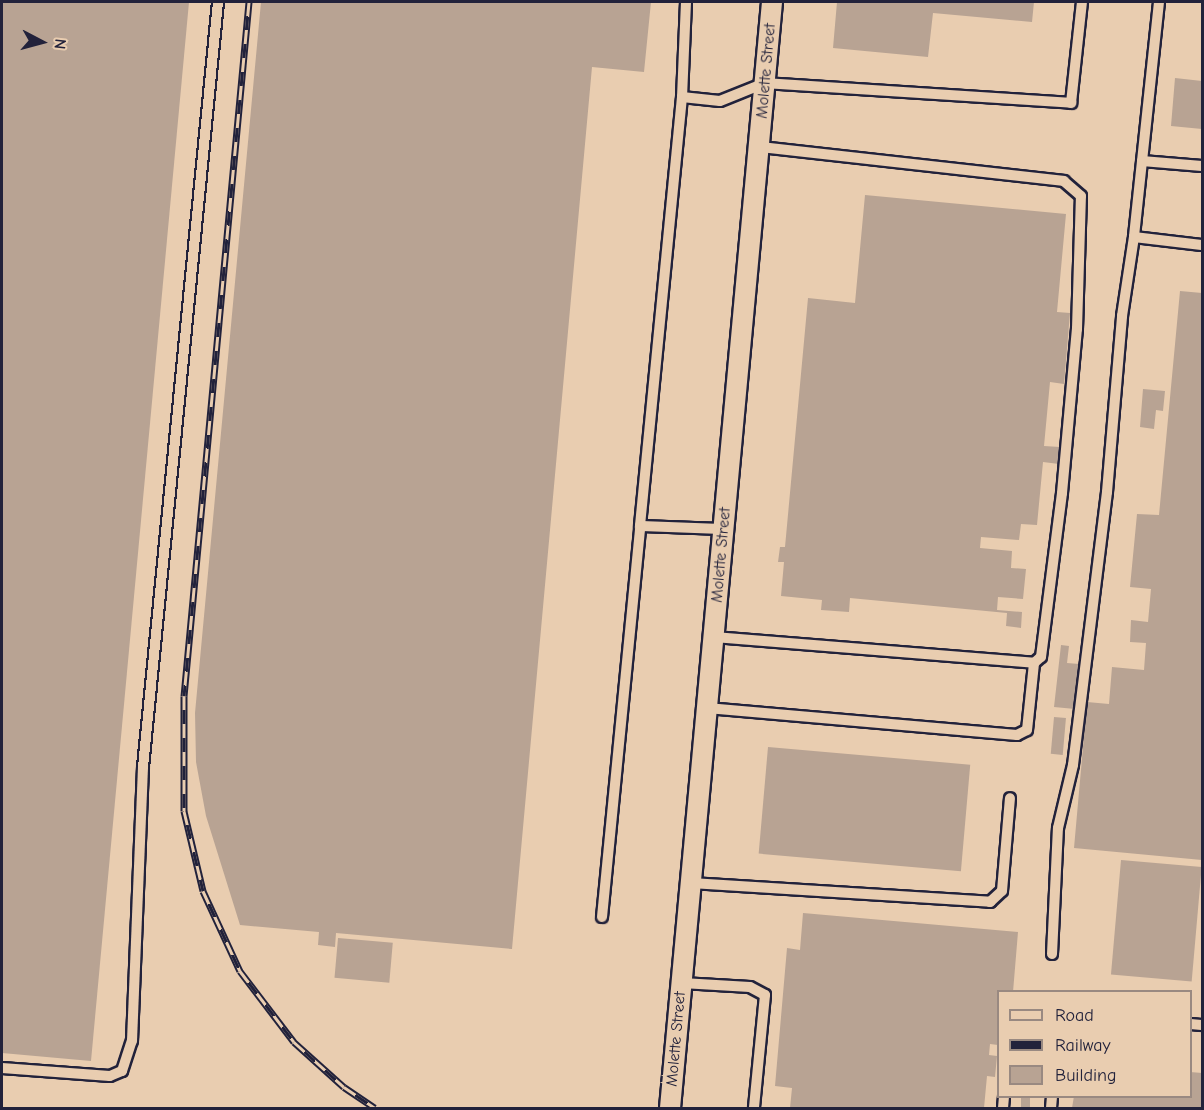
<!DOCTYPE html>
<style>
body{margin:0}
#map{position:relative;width:1204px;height:1110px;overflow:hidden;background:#e9cdb0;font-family:"Comic Neue",sans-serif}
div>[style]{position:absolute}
.building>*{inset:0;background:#b8a393;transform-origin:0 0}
.roads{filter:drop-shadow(2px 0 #22223b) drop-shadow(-2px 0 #22223b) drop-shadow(0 2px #22223b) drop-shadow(0 -2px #22223b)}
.lane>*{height:10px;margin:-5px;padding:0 5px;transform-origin:5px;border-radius:5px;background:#e9cdb0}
.street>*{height:20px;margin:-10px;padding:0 10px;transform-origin:10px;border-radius:10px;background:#e9cdb0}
.rail>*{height:7px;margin-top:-3.5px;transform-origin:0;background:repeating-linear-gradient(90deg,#e9cdb0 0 14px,#22223b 0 28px);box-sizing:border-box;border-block:2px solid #22223b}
span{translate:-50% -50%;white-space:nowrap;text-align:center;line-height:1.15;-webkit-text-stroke:4.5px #e9cdb0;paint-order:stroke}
.street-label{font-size:16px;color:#22223b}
.frame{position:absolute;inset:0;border:3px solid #22223b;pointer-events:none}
.legend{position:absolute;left:997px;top:990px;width:195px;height:108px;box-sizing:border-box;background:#e9cdb0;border:2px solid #998981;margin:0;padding:8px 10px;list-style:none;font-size:18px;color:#22223b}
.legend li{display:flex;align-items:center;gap:12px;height:30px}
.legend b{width:30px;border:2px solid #998981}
.north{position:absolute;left:12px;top:12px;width:60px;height:60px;-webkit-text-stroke:4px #e9cdb0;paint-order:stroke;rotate:96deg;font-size:16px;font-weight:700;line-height:24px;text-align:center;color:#22223b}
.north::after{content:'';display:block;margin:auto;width:21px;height:27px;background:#22223b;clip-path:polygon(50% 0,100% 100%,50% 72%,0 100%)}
</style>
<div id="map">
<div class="building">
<div style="clip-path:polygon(2px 2px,189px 2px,91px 1061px,2px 1053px)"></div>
<div style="clip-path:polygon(261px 2px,651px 2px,644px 72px,592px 67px,512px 949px,336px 933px,335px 947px,318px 945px,319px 932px,240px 925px,206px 816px,196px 762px,195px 713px)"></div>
<div style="clip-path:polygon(837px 2px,1034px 2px,1032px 22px,933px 13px,928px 57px,833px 48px)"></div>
<div style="clip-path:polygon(1175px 78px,1202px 81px,1202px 129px,1171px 126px)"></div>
<div style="clip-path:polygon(865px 195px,1066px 214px,1057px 312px,1070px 313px,1064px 384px,1050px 382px,1044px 446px,1060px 447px,1059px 464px,1043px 462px,1037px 525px,1021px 524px,1019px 540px,981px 537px,980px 548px,1012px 551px,1011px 568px,1026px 569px,1023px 599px,998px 597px,997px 610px,1022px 612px,1021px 628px,1006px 626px,1007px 613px,850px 598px,849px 612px,821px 610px,822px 600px,781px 596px,784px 562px,778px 562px,780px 547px,785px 547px,808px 298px,855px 303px)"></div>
<div style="clip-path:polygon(1180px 291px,1202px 293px,1202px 860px,1074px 848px,1087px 702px,1109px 704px,1112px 667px,1144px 670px,1146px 643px,1130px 642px,1131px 620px,1148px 622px,1151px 589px,1130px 587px,1137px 514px,1159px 515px)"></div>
<div style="clip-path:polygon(1143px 389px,1165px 391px,1163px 411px,1156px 410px,1154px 429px,1140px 427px)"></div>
<div style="clip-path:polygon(1061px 645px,1069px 646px,1067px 663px,1079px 664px,1075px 709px,1054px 707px)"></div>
<div style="left:1054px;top:717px;width:12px;height:37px;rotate:5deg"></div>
<div style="left:768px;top:747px;width:203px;height:107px;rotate:5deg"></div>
<div style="left:1121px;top:860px;width:81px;height:115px;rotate:5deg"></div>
<div style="clip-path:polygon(803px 913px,1018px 932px,1013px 992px,998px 992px,998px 1045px,990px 1044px,989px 1055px,997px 1056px,995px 1077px,987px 1076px,984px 1108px,790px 1108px,792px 1088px,775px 1086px,787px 948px,800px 950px)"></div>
<div style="left:338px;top:938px;width:55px;height:40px;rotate:5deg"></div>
<div style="clip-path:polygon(1190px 1072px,1202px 1073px,1202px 1108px,1072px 1108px,1074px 1096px,1190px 1096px)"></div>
<div style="left:1021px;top:1096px;width:9px;height:12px"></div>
</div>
<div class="roads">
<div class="lane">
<div style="left:686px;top:2px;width:95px;rotate:92.4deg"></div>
<div style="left:682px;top:97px;width:38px;rotate:6deg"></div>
<div style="left:720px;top:101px;width:48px;rotate:-21.8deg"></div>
<div style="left:765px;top:83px;width:307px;rotate:3.7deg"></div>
<div style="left:1071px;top:103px;width:102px;rotate:-83.8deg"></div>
<div style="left:1159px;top:2px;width:236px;rotate:96.1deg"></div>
<div style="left:1134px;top:237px;width:68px;rotate:6.7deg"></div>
<div style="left:682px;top:97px;width:431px;rotate:95.6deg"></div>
<div style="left:640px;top:526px;width:83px;rotate:2.1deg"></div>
<div style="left:1142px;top:161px;width:60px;rotate:4.8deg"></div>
<div style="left:714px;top:637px;width:321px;rotate:4.6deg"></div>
<div style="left:1034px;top:663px;width:9px;rotate:-41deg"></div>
<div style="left:1041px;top:657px;width:165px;rotate:-82.7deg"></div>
<div style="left:1062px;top:493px;width:165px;rotate:-84.8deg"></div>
<div style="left:1077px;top:329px;width:133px;rotate:-88.3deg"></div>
<div style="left:1081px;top:196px;width:23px;rotate:-139deg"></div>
<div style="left:1064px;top:181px;width:307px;rotate:-173.6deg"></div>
<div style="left:707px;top:708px;width:311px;rotate:5deg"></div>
<div style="left:1017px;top:735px;width:11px;rotate:-27deg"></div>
<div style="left:1027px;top:730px;width:67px;rotate:-84deg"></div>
<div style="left:691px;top:883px;width:300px;rotate:3.6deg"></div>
<div style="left:990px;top:902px;width:16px;rotate:-43deg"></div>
<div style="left:1002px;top:891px;width:93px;rotate:-85.1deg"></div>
<div style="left:602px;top:917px;width:393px;rotate:-84.4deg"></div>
<div style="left:1052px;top:954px;width:126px;rotate:-87.3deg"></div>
<div style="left:1058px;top:828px;width:65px;rotate:-76.6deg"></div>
<div style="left:1073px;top:765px;width:275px;rotate:-82.9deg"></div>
<div style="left:1107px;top:492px;width:177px;rotate:-85.1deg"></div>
<div style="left:1122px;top:316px;width:80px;rotate:-81.4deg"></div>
<div style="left:682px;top:983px;width:68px;rotate:3.4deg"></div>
<div style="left:750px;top:987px;width:17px;rotate:28deg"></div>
<div style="left:765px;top:995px;width:114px;rotate:95.6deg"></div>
<div style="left:1190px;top:1024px;width:12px;rotate:5deg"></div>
<div style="left:2px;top:1068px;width:108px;rotate:4.2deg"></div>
<div style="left:110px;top:1076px;width:13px;rotate:-23deg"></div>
<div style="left:122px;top:1071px;width:32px;rotate:-72deg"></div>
<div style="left:132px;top:1041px;width:274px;rotate:-87.7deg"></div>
<div style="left:143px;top:767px;width:769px;rotate:-84.4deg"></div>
<div style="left:1003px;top:1108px;width:12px;rotate:-85deg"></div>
<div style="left:1051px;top:1108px;width:12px;rotate:-85deg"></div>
</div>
<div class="street">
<div style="left:670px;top:1108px;width:1111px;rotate:-84.73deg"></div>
</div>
</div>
<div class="rail">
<div style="left:249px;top:2px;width:697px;rotate:95.35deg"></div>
<div style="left:184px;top:696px;width:115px;rotate:90deg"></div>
<div style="left:184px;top:811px;width:82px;rotate:76.6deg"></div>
<div style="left:203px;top:891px;width:88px;rotate:65.2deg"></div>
<div style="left:240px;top:971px;width:89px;rotate:52.7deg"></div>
<div style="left:294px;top:1042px;width:67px;rotate:42deg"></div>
<div style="left:344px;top:1087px;width:37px;rotate:34deg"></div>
</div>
<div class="street-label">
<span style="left:766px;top:71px;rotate:-85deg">Molette Street</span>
<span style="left:721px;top:555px;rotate:-85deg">Molette Street</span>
<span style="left:676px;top:1039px;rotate:-85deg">Molette Street</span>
</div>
<div class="frame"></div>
<ul class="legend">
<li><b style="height:8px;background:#e9cdb0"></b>Road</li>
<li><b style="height:8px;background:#22223b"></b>Railway</li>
<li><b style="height:16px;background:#b8a393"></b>Building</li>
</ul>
<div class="north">N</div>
</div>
